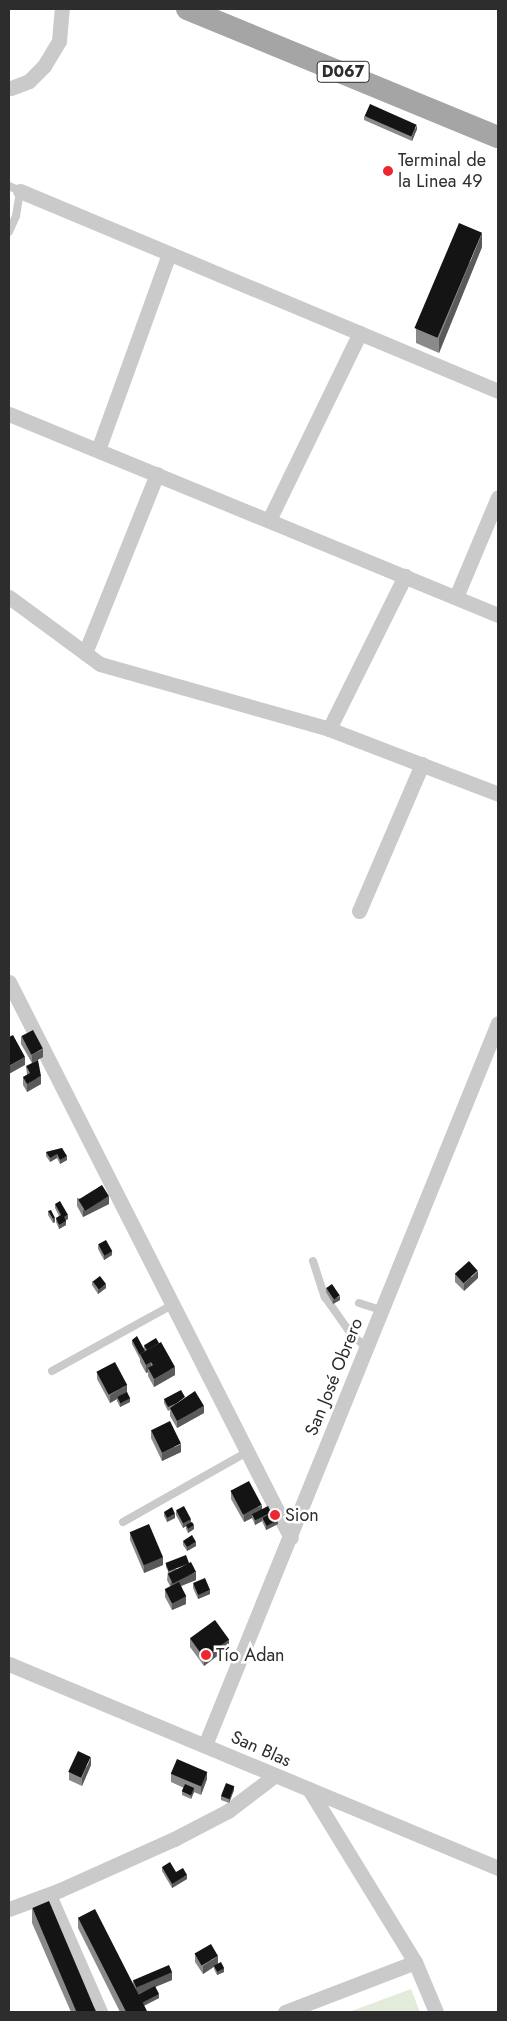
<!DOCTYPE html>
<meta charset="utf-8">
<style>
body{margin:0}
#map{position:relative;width:507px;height:2021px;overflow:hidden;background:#fff;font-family:Jost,sans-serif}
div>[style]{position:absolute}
.green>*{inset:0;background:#e3ecda}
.lane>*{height:8px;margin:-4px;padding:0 4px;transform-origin:4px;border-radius:4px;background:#cacaca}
.street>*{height:15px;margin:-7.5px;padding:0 7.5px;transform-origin:7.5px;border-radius:7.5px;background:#cacaca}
.primary>*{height:22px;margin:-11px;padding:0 11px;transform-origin:11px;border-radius:11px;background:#a5a5a5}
.wall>*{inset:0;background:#8a8a8a}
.shaded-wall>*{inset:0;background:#5a5a5a}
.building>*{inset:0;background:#141414;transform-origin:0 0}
.dots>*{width:14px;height:14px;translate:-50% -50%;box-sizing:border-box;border:2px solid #fff;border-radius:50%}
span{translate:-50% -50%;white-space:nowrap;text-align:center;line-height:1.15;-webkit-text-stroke:5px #fff;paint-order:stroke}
.shield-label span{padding:1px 4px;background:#fff;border:1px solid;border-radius:4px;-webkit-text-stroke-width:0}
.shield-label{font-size:16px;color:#2d2d2d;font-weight:700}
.poi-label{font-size:18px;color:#2d2d2d}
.left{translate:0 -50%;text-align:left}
.street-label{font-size:18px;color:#2d2d2d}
.frame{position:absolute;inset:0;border:10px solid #2d2d2d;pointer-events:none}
</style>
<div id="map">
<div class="green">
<div style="clip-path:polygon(411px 1989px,420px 2012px,349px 2012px)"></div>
</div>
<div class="lane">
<div style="left:9px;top:186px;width:12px;rotate:24deg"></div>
<div style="left:20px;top:191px;width:25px;rotate:99deg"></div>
<div style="left:16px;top:216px;width:17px;rotate:114deg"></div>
<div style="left:313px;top:1261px;width:38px;rotate:72deg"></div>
<div style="left:325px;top:1297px;width:45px;rotate:54.9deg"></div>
<div style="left:351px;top:1334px;width:20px;rotate:41deg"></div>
<div style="left:359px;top:1303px;width:22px;rotate:18deg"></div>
<div style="left:52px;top:1371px;width:137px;rotate:-28.8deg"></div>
<div style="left:123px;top:1522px;width:142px;rotate:-29.4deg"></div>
</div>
<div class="street">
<div style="left:11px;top:88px;width:19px;rotate:-21deg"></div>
<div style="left:29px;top:81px;width:21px;rotate:-45deg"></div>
<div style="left:44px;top:66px;width:29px;rotate:-59deg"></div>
<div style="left:59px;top:41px;width:32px;rotate:-85deg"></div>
<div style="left:20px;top:191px;width:518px;rotate:22.7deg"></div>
<div style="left:9px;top:414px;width:529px;rotate:22.34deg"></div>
<div style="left:98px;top:450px;width:208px;rotate:-70.1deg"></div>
<div style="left:269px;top:520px;width:208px;rotate:-64.1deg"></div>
<div style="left:9px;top:597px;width:113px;rotate:36.4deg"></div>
<div style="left:100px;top:664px;width:238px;rotate:15.8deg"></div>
<div style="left:329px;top:729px;width:181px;rotate:21deg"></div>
<div style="left:456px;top:597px;width:108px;rotate:-67.2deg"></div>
<div style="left:85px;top:653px;width:193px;rotate:-68.1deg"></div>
<div style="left:329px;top:729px;width:171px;rotate:-63.6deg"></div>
<div style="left:359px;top:911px;width:160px;rotate:-66.8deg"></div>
<div style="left:9px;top:982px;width:623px;rotate:63.11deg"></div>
<div style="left:9px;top:1664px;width:530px;rotate:22.64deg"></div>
<div style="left:205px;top:1745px;width:779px;rotate:-67.91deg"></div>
<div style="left:309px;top:1789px;width:203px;rotate:58.5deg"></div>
<div style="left:415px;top:1962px;width:54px;rotate:67.2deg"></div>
<div style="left:49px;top:1895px;width:128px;rotate:66.4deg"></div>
<div style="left:9px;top:1909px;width:54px;rotate:-20.4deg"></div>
<div style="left:60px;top:1890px;width:125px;rotate:-24.1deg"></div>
<div style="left:174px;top:1839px;width:61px;rotate:-27.4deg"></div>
<div style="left:228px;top:1811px;width:58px;rotate:-37.3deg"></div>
<div style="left:285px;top:2012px;width:139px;rotate:-21deg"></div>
</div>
<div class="primary">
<div style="left:187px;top:9px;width:336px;rotate:22.4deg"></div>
</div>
<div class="wall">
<div style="clip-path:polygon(364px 116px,417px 129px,412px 141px,364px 120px)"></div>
<div style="clip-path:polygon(482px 247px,439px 353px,416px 343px,416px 329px)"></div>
<div style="clip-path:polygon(21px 1036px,43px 1057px,32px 1063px,21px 1044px)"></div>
<div style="clip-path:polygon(26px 1066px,41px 1084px,27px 1092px,23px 1085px,23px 1077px,27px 1075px)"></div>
<div style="clip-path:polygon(62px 1148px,67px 1160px,60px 1164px,57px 1158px,50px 1162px,46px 1156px,46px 1152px)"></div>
<div style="clip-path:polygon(77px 1198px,109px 1204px,83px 1217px,77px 1206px)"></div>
<div style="clip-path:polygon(55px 1204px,68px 1219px,66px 1220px,66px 1225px,59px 1229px,56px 1222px,56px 1218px,59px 1216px,55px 1208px)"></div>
<div style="clip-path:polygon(48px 1211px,55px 1222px,53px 1223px,48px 1215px)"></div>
<div style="clip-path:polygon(98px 1245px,112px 1255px,104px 1260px,98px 1249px)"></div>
<div style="clip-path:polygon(455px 1274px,478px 1278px,464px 1291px,455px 1282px)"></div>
<div style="clip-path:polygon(92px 1281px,106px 1288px,98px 1294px,92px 1285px)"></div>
<div style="clip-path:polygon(326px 1288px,340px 1300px,333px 1304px,326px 1292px)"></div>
<div style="clip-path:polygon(132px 1340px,144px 1348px,144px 1345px,175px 1375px,154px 1387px,148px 1376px,148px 1372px,146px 1373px,140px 1362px,140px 1359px,132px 1344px)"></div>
<div style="clip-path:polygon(97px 1372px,127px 1392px,130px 1402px,120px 1407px,117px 1401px,117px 1399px,110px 1403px,97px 1379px)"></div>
<div style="clip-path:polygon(164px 1399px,204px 1413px,177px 1428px,170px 1416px,170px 1410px,168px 1411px,164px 1403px)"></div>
<div style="clip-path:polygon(151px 1430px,181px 1452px,162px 1461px,151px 1438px)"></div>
<div style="clip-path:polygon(231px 1491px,262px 1510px,271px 1514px,278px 1524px,266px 1530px,262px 1521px,255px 1525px,252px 1518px,244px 1522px,231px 1499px)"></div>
<div style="clip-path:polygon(176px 1511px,191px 1522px,194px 1529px,188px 1533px,186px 1529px,186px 1526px,183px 1528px,176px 1515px)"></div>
<div style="clip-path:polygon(164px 1512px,175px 1518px,167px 1522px,164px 1516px)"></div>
<div style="clip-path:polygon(130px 1532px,163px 1565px,144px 1573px,130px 1540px)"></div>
<div style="clip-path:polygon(183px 1541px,196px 1546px,187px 1551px,183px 1545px)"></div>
<div style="clip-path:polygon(166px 1563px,196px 1580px,181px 1586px,186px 1604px,172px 1610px,165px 1597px,165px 1589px,170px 1586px,167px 1580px,168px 1571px,166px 1567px)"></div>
<div style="clip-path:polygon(193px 1584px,210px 1594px,198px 1599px,193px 1588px)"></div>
<div style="clip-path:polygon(190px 1639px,229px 1647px,204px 1666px,190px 1647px)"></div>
<div style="clip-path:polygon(91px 1765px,82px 1786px,69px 1780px,69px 1772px)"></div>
<div style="clip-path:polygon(171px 1774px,207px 1779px,201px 1795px,194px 1792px,191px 1799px,182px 1795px,182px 1791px,184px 1788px,171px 1782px)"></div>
<div style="clip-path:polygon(234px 1790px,229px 1803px,221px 1800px,221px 1796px)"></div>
<div style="clip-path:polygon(162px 1867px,176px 1872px,187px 1879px,172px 1888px,162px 1871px)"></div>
<div style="clip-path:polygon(32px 1908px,97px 2012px,71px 2012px,32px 1923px)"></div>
<div style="clip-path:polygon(78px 1917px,133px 1985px,133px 1980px,172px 1980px,155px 1987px,159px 1998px,144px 2006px,147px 2012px,120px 2012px,78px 1928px)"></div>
<div style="clip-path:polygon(195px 1954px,218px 1963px,224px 1972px,217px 1975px,214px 1969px,214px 1967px,203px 1974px,195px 1962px)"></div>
</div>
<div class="shaded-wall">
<div style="clip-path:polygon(417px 125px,417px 129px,412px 141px,412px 137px)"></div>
<div style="clip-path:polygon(482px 233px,482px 247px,439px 353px,439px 338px)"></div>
<div style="clip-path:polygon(43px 1049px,43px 1057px,32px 1063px,32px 1055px)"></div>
<div style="clip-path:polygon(25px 1057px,25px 1065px,9px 1074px,9px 1066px)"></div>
<div style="clip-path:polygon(41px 1076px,41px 1084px,27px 1092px,27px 1084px)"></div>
<div style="clip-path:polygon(57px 1154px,57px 1158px,50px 1162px,50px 1158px)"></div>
<div style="clip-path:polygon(67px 1156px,67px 1160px,60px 1164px,60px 1160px)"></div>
<div style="clip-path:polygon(109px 1196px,109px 1204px,83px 1217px,83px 1210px)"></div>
<div style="clip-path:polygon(68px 1215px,68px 1219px,64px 1221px,64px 1217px)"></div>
<div style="clip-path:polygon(55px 1218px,55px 1222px,53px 1223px,53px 1219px)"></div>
<div style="clip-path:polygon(66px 1221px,66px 1225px,59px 1229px,59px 1225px)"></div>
<div style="clip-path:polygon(112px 1251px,112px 1255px,104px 1260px,104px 1256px)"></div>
<div style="clip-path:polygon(478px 1271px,478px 1278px,464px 1291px,464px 1284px)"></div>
<div style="clip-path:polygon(106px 1284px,106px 1288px,98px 1294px,98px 1290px)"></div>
<div style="clip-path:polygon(340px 1296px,340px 1300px,333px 1304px,333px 1300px)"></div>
<div style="clip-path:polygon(151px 1362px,151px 1370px,148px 1368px,148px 1372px,146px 1373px,146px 1365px)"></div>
<div style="clip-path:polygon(175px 1367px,175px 1375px,154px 1387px,154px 1379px)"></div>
<div style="clip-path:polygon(127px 1385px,127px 1393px,117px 1397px,117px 1399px,110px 1403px,110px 1395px)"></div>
<div style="clip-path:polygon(130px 1398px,130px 1402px,120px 1407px,120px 1403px)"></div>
<div style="clip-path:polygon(204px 1406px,204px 1413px,177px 1428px,177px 1421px)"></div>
<div style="clip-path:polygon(181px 1444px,181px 1452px,162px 1461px,162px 1453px)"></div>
<div style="clip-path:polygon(262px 1505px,262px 1512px,252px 1515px,252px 1518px,244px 1522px,244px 1514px)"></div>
<div style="clip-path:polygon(271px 1512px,271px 1516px,262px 1518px,262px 1521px,255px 1525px,255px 1521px)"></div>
<div style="clip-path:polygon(175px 1514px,175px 1518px,167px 1522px,167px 1518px)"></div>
<div style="clip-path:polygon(191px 1519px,191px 1523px,183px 1528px,183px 1524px)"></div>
<div style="clip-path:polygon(278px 1520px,278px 1524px,266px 1530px,266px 1526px)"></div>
<div style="clip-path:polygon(194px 1525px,194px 1529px,188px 1533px,188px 1529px)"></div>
<div style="clip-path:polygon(196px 1542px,196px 1546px,187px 1551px,187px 1547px)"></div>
<div style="clip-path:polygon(163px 1557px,163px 1565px,144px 1573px,144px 1565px)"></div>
<div style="clip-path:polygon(196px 1572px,196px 1580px,171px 1590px,171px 1582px)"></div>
<div style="clip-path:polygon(210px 1590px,210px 1594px,198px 1599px,198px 1595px)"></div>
<div style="clip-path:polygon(186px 1596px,186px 1604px,172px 1610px,172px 1602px)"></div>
<div style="clip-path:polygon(229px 1639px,229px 1647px,204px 1666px,204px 1658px)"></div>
<div style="clip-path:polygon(91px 1757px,91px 1765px,82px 1786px,82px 1778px)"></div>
<div style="clip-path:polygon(207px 1772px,207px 1779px,201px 1795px,201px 1787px)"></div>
<div style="clip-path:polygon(234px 1786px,234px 1790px,229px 1803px,229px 1799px)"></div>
<div style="clip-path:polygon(194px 1788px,194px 1792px,191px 1799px,191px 1795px)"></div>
<div style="clip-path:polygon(187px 1875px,187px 1879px,172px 1888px,172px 1884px)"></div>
<div style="clip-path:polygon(218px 1956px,218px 1964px,203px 1974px,203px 1966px)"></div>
<div style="clip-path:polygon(224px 1968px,224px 1972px,217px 1975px,217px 1971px)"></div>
<div style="clip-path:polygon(172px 1972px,172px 1980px,136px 1995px,136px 1987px)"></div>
<div style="clip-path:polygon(159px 1994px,159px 1998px,139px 2008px,139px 2004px)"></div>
</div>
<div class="building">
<div style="left:370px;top:104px;width:51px;height:13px;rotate:24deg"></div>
<div style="left:459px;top:223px;width:25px;height:114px;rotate:23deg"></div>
<div style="left:33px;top:1030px;width:21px;height:13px;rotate:62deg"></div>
<div style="clip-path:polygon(13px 1035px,25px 1057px,9px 1066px,9px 1037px)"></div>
<div style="clip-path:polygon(38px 1060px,41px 1076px,27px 1084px,23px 1077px,30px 1073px,26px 1066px)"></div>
<div style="clip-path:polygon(62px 1148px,67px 1156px,60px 1160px,57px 1154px,50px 1158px,46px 1152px)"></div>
<div style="left:102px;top:1185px;width:13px;height:28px;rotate:58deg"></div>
<div style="clip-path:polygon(60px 1201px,68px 1215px,64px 1217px,66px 1221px,59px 1225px,56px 1218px,61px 1215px,55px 1204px)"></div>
<div style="clip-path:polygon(51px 1210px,55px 1218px,53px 1219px,48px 1211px)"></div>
<div style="left:106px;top:1240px;width:13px;height:9px;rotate:61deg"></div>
<div style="left:469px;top:1261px;width:13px;height:19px;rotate:48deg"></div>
<div style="left:100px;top:1276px;width:10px;height:9px;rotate:53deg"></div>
<div style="left:332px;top:1284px;width:14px;height:7px;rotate:56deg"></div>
<div style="clip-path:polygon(137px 1336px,145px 1351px,140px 1354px,140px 1355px,132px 1340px)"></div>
<div style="left:156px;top:1338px;width:6px;height:14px;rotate:59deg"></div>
<div style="clip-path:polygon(161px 1342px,175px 1367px,154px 1379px,148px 1368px,153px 1365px,151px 1362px,146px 1365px,140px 1354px)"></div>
<div style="left:115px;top:1362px;width:26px;height:21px;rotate:62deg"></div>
<div style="clip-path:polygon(181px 1390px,185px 1397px,177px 1403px,168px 1407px,164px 1399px)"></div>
<div style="clip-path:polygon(195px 1391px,204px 1406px,177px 1421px,170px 1408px)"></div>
<div style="left:127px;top:1392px;width:7px;height:11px;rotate:63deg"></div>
<div style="left:170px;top:1421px;width:25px;height:21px;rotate:64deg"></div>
<div style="left:249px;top:1481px;width:27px;height:21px;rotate:62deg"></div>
<div style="left:184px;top:1506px;width:15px;height:9px;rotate:62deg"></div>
<div style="left:268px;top:1506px;width:7px;height:18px;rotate:63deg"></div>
<div style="clip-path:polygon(172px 1507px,175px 1514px,167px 1518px,164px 1512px)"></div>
<div style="left:274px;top:1512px;width:9px;height:13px;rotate:63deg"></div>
<div style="clip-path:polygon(192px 1522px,194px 1525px,188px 1529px,186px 1525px)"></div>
<div style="left:149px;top:1524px;width:36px;height:21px;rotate:67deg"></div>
<div style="clip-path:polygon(192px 1535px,196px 1542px,187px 1547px,183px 1541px)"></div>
<div style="left:186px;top:1555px;width:9px;height:22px;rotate:69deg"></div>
<div style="left:191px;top:1562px;width:11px;height:26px;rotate:63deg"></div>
<div style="left:205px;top:1578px;width:13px;height:13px;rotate:67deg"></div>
<div style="left:179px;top:1582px;width:16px;height:16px;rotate:63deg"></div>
<div style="left:215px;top:1620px;width:24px;height:31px;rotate:54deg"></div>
<div style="left:78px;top:1751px;width:14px;height:23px;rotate:25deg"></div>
<div style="left:177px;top:1759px;width:33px;height:16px;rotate:23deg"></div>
<div style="left:226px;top:1783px;width:9px;height:14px;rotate:21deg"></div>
<div style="left:185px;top:1784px;width:10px;height:8px;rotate:24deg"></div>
<div style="clip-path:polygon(170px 1862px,176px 1872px,183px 1868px,187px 1875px,172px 1884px,162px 1867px)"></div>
<div style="left:49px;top:1901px;width:121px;height:18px;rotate:67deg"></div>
<div style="left:95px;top:1909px;width:115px;height:19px;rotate:63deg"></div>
<div style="left:211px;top:1944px;width:14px;height:19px;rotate:60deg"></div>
<div style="left:221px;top:1962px;width:7px;height:8px;rotate:63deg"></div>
<div style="left:169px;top:1965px;width:8px;height:39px;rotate:67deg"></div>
<div style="left:155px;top:1986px;width:9px;height:19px;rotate:63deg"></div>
</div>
<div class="dots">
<div style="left:388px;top:171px;background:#ec2730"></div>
<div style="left:275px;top:1515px;background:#ec2730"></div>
<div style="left:206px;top:1655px;background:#ec2730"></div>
</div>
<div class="shield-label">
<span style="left:343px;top:72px">D067</span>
</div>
<div class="poi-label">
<span class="left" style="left:398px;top:171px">Terminal de<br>la Linea 49</span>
<span class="left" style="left:285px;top:1515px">Sion</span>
<span class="left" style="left:216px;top:1655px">Tío Adan</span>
</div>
<div class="street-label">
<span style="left:334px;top:1377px;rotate:-68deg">San José Obrero</span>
<span style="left:261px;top:1749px;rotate:24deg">San Blas</span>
</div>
<div class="frame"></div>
</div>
